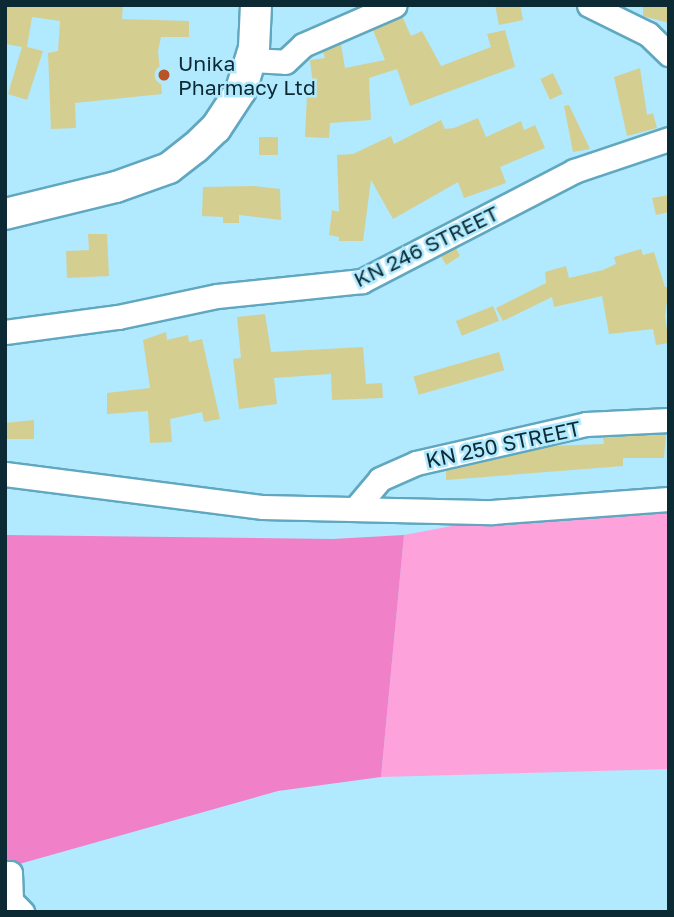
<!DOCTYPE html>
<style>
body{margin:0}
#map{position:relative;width:674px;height:917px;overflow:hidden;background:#b1e9fe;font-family:"Golos Text",sans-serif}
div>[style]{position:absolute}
.green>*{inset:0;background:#fda2da}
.forest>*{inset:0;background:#f081c8}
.building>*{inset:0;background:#d5ce91;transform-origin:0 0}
.roads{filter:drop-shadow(2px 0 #60a7c0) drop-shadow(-2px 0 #60a7c0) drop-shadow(0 2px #60a7c0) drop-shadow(0 -2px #60a7c0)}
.minor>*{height:23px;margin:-11.5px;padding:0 11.5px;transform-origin:11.5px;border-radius:11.5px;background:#fff}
.major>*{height:30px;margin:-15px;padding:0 15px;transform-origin:15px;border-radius:15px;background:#fff}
.dots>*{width:19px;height:19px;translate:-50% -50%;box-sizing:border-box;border:4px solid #b1e9fe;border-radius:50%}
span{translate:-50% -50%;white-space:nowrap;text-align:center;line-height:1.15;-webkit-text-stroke:5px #b1e9fe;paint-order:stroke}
.poi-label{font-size:21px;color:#0b2a33}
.left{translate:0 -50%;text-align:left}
.street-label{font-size:21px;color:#0b2a33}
.frame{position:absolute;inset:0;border:7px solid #0b2a33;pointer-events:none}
</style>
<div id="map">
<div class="green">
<div style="clip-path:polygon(669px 513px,669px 769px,381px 777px,404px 535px,500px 517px)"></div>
</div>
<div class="forest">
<div style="clip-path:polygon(5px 535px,333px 539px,404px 535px,381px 777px,278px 791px,5px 868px)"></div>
</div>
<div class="building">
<div style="clip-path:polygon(123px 5px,122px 19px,189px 21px,189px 37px,161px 37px,158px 51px,162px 94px,75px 103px,76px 128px,51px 129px,48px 53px,58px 51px,60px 21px,32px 17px,27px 47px,43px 51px,27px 100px,8px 94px,22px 47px,6px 44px,5px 7px)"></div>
<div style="clip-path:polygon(495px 5px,520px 5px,523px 20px,499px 25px)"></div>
<div style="clip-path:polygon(643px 5px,669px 5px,669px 23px,643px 16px)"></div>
<div style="clip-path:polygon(402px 16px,411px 36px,422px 31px,441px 66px,491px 47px,487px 34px,505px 30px,515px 67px,410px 106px,397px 69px,369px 78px,371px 120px,330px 123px,329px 138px,305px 137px,307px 95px,314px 95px,310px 60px,325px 58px,323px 52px,341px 44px,345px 68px,385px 60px,373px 30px)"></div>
<div style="clip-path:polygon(640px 68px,647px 115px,653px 113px,657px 128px,627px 136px,614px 77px)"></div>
<div style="left:553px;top:73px;width:23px;height:14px;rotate:65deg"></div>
<div style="clip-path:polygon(569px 105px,590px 149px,573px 152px,564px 106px)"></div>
<div style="clip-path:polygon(478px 118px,486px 137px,521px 121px,524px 130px,535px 125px,545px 148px,500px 167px,506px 183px,464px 198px,458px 182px,393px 219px,371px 180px,363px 241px,339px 241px,339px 237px,329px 235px,332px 210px,339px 212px,337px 155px,353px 154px,391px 136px,394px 144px,441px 120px,445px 129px,454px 128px)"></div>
<div style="left:278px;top:137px;width:18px;height:19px;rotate:90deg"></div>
<div style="clip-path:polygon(253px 186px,280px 189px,281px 220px,239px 215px,239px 223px,223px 223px,223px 217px,202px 216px,203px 187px)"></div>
<div style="clip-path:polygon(669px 195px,669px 212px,656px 215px,652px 198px)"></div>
<div style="clip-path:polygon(88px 234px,107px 234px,109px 276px,67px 278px,66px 251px,89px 250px)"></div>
<div style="clip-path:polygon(456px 248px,460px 256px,446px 265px,441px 256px)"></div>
<div style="clip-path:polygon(641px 249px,643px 255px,654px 252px,665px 287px,669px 287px,665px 316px,669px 343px,656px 345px,653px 329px,609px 334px,602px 296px,554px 307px,552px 297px,503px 321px,496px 308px,546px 283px,545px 272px,566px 266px,569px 278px,603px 270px,616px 264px,614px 257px)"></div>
<div style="left:493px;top:306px;width:16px;height:40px;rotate:68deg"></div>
<div style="clip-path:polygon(265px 314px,271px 352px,363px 347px,366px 384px,382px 383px,383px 398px,332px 400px,331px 374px,274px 378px,277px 404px,239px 409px,233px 359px,241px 358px,237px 317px)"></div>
<div style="clip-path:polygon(166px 332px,167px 340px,188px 335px,189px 342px,202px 339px,220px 419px,204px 422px,202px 412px,170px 419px,172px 442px,150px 443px,148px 411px,107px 414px,107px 393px,150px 388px,143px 340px)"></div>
<div style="left:499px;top:352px;width:19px;height:89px;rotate:74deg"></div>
<div style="clip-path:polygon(34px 420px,34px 439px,5px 439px,5px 423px)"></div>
<div style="clip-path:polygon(666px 434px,664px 458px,623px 458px,623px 466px,446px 480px,446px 471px,551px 446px,604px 444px,603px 437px)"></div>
</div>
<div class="roads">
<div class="minor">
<div style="left:589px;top:5px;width:66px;rotate:26.2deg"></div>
<div style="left:648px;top:34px;width:29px;rotate:44deg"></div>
<div style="left:250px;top:60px;width:35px;rotate:3deg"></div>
<div style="left:285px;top:62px;width:25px;rotate:-43deg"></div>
<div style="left:303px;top:45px;width:100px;rotate:-23.5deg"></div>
<div style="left:5px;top:332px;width:114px;rotate:-7.6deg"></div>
<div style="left:118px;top:317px;width:101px;rotate:-12deg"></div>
<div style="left:217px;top:296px;width:146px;rotate:-5.9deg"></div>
<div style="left:362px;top:281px;width:239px;rotate:-27.4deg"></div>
<div style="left:574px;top:171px;width:100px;rotate:-18.6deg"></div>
<div style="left:5px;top:474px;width:260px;rotate:7.3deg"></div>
<div style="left:263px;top:507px;width:229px;rotate:1.3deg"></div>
<div style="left:492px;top:512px;width:177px;rotate:-4.2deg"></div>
<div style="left:355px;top:509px;width:39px;rotate:-50deg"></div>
<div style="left:380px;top:479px;width:39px;rotate:-24deg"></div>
<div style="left:416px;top:463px;width:174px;rotate:-12.9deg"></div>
<div style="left:586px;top:424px;width:83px;rotate:-2.8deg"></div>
<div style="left:5px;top:874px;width:5px;rotate:-11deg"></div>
<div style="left:10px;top:873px;width:28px;rotate:88deg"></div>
<div style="left:11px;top:901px;width:16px;rotate:45deg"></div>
</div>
<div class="major">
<div style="left:5px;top:214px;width:114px;rotate:-13.7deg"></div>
<div style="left:116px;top:187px;width:56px;rotate:-19.7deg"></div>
<div style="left:169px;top:168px;width:33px;rotate:-38deg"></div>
<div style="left:195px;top:148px;width:29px;rotate:-44deg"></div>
<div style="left:216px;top:128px;width:45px;rotate:-56.7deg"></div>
<div style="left:241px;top:90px;width:44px;rotate:-72.8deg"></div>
<div style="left:254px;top:48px;width:43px;rotate:-87.3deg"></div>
</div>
</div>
<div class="dots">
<div style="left:164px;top:75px;background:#b85325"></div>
</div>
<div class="poi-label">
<span class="left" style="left:178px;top:75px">Unika<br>Pharmacy Ltd</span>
</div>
<div class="street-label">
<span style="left:426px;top:246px;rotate:-26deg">KN 246 STREET</span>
<span style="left:503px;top:444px;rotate:-12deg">KN 250 STREET</span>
</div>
<div class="frame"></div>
</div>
